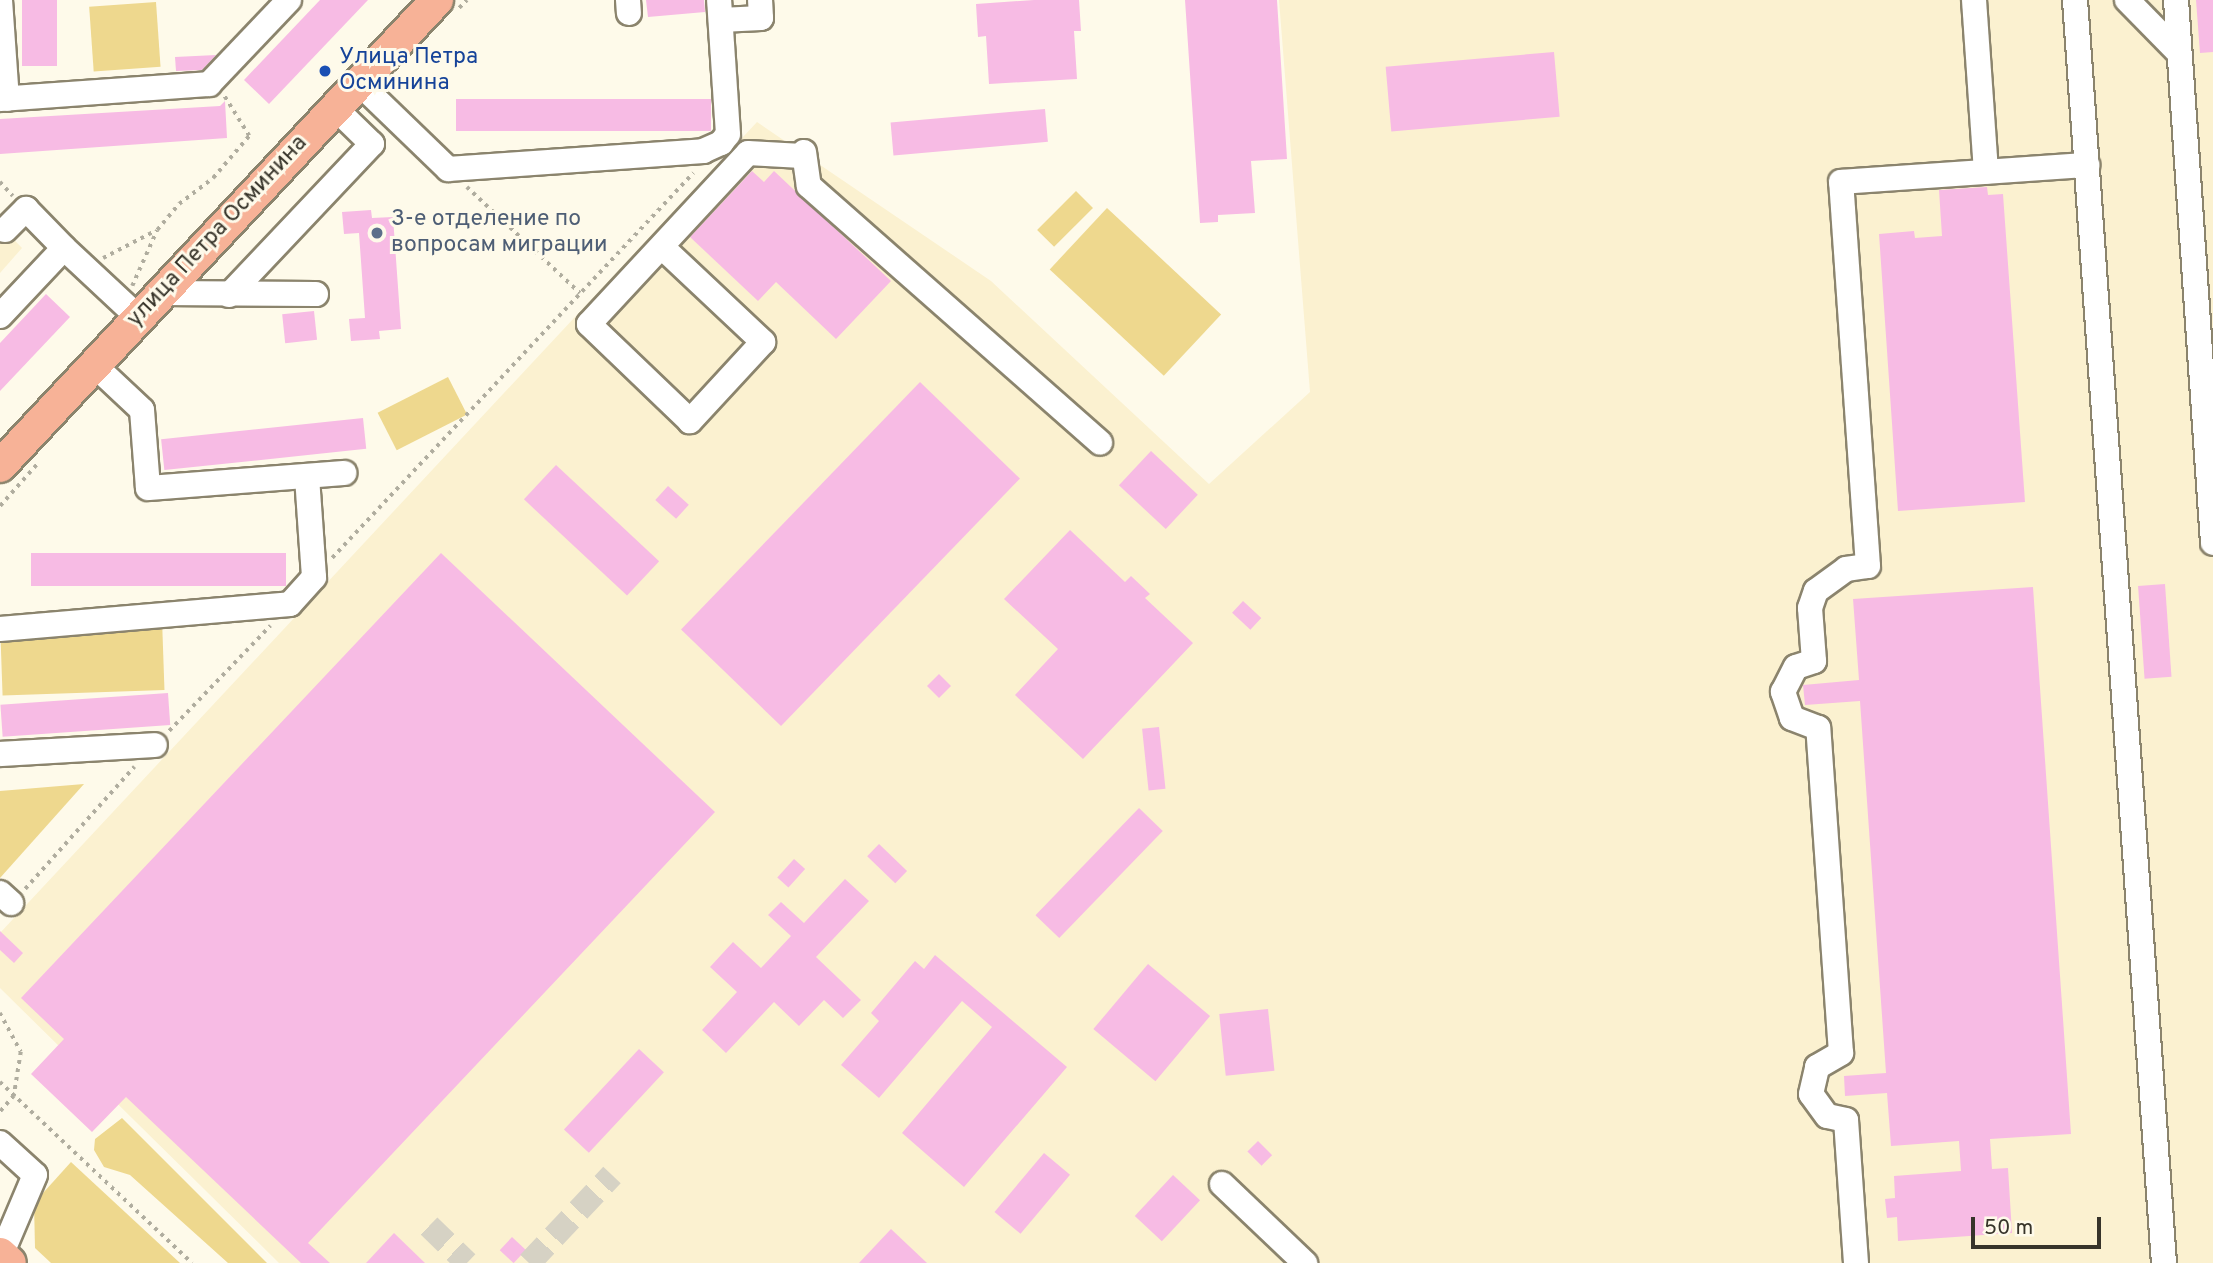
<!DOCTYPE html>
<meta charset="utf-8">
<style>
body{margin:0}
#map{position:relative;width:2213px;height:1263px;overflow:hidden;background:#fefaea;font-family:Overpass,sans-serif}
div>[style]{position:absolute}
.built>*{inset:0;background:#fbf1d0}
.green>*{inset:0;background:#eed88e;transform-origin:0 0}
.building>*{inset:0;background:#f7bbe4;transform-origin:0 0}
.minor-tunnel>*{height:24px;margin-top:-12px;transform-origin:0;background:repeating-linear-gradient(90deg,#d6d2c4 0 24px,transparent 0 36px)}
.path>*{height:3.5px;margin-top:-1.75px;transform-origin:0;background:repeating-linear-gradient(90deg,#b0ad9f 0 3.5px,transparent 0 8.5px)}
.roads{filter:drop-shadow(2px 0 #8b846d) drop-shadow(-2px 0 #8b846d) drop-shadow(0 2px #8b846d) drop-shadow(0 -2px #8b846d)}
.minor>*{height:24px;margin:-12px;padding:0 12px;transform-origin:12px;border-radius:12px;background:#fff}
.major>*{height:32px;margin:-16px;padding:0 16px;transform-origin:16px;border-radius:16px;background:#f7b297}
.dots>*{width:19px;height:19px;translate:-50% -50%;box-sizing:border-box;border:4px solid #fefaea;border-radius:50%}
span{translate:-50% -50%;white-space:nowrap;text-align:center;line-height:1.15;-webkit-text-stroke:6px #fefaea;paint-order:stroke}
.transit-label{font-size:23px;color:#164399}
.left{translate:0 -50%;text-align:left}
.service-label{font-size:23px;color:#4e5e75}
.street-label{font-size:23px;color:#37342a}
.scale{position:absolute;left:1971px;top:1217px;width:130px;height:32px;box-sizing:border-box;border:4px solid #37342a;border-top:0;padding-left:9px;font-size:21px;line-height:24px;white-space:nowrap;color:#37342a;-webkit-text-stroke:5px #fefaea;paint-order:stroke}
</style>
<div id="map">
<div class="built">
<div style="clip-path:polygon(1279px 0,2213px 0,2213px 1263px,279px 1263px,0 988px,0 933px,757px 122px,991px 281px,1209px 484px,1310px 392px)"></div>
<div style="clip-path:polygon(0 225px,22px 248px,0 273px)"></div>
</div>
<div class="green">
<div style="left:156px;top:2px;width:65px;height:67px;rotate:86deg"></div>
<div style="left:1076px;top:191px;width:24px;height:55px;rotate:45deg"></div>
<div style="left:1107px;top:208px;width:156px;height:84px;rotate:43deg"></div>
<div style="left:448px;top:377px;width:42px;height:79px;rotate:63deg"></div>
<div style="left:162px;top:619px;width:71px;height:162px;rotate:88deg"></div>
<div style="clip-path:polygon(84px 784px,0 878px,0 791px)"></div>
<div style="clip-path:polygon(122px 1118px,267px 1263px,228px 1263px,130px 1175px,104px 1167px,94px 1150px,95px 1139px)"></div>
<div style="clip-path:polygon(71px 1162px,180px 1263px,51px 1263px,35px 1248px,34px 1203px)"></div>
</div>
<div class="building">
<div style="left:22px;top:0;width:35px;height:66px"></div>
<div style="clip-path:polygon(320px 0,368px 0,269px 104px,244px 80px)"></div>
<div style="clip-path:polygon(646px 0,704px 0,705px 12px,648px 17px)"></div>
<div style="clip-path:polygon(1034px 0,1079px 0,1081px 31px,1074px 31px,1077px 79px,989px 84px,986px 36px,978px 37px,976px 4px)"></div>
<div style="clip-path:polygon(1185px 0,1277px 0,1287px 159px,1251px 161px,1255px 213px,1218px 215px,1218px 222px,1200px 223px)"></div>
<div style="clip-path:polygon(2196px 0,2213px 0,2213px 52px,2200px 53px)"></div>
<div style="left:1554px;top:52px;width:65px;height:169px;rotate:85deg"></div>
<div style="clip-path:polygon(216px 55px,202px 70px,176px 71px,175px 57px)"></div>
<div style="left:711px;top:99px;width:32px;height:255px;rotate:90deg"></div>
<div style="clip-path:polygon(225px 101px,227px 138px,0 154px,0 119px,220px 106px)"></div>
<div style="left:1045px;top:109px;width:33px;height:155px;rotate:85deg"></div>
<div style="clip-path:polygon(752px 171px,764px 182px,774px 171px,891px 281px,836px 339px,776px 282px,758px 301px,690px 237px)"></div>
<div style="clip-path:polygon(1987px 187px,1988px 195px,2003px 194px,2025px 502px,1898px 511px,1879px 234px,1914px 231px,1915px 238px,1942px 236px,1939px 190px)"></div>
<div style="clip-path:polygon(371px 210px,372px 218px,393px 217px,401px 329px,379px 331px,380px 339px,351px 341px,349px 319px,365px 318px,359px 233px,344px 234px,342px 212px)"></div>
<div style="clip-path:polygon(46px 294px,70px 317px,0 391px,0 343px)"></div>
<div style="left:314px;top:311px;width:29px;height:32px;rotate:84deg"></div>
<div style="left:920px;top:382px;width:139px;height:344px;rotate:44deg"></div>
<div style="left:363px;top:418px;width:31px;height:203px;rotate:84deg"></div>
<div style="left:1151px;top:451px;width:64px;height:47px;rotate:43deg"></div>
<div style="left:556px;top:465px;width:141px;height:47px;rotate:43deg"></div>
<div style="left:668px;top:486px;width:28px;height:19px;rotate:42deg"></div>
<div style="clip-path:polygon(1070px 530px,1125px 582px,1131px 576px,1150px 594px,1145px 598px,1193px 643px,1083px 759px,1015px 695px,1058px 649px,1004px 599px)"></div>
<div style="left:286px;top:553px;width:33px;height:255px;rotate:90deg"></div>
<div style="clip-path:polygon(441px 553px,715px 812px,308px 1243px,330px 1263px,301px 1263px,126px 1097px,92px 1132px,31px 1074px,64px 1039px,21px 998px)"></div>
<div style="left:2165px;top:584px;width:93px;height:27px;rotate:86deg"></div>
<div style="clip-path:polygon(2033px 587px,2071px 1134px,1990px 1139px,1992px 1169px,2008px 1168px,2012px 1233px,1898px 1241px,1897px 1217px,1887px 1218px,1885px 1199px,1895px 1198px,1894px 1176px,1961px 1171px,1959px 1141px,1891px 1146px,1887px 1093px,1845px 1096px,1844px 1076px,1886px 1073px,1860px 701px,1805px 705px,1803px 685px,1859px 680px,1853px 599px)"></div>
<div style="left:1243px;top:601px;width:25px;height:16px;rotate:43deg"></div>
<div style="left:939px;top:674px;width:17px;height:17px;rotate:45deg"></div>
<div style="left:168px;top:693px;width:32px;height:168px;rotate:86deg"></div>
<div style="left:1159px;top:727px;width:62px;height:17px;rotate:84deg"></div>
<div style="left:1139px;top:808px;width:33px;height:149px;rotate:44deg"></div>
<div style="left:879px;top:844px;width:39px;height:17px;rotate:44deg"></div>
<div style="left:794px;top:859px;width:15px;height:25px;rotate:42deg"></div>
<div style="clip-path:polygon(845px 879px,869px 901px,816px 957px,861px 1000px,843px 1018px,824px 1000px,799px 1026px,774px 1002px,726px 1053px,702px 1030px,737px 992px,710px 967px,733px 942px,761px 968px,791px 936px,768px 915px,781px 902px,804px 923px)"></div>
<div style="clip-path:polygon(0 931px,23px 953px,14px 963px,0 950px)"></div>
<div style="clip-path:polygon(935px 955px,1067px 1067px,964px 1187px,902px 1133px,992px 1027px,962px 1001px,879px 1098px,841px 1065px,879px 1021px,871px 1013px,915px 961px,924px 969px)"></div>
<div style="left:1148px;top:964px;width:81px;height:85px;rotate:40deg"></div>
<div style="left:1268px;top:1009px;width:62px;height:49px;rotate:84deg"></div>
<div style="left:639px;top:1049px;width:34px;height:110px;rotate:43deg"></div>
<div style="left:1258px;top:1141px;width:20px;height:15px;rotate:45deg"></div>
<div style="left:1044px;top:1153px;width:34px;height:77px;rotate:40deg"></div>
<div style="left:1173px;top:1175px;width:37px;height:56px;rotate:43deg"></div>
<div style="clip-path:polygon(891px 1229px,927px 1263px,859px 1263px)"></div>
<div style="clip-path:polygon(394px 1233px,425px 1263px,366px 1263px)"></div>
<div style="left:512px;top:1237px;width:19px;height:18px;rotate:43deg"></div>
</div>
<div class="minor-tunnel">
<div style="left:429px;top:1226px;width:53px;rotate:44.2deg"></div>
<div style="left:529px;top:1263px;width:121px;rotate:-46.7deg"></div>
</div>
<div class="path">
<div style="left:459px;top:8px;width:11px;rotate:-45deg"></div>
<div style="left:0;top:182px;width:19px;rotate:47deg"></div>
<div style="left:467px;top:187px;width:155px;rotate:43.2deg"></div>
<div style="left:103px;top:258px;width:59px;rotate:-27.4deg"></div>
<div style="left:132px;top:286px;width:61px;rotate:-65.9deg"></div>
<div style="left:157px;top:230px;width:34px;rotate:-50deg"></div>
<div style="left:179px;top:204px;width:43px;rotate:-37.4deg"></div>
<div style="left:213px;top:178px;width:55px;rotate:-49.4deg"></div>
<div style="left:249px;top:136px;width:47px;rotate:-122deg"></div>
<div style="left:0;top:506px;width:57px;rotate:-48.5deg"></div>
<div style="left:332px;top:558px;width:528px;rotate:-46.84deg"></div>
<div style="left:169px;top:731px;width:146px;rotate:-46.1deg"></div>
<div style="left:25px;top:889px;width:164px;rotate:-48.2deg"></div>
<div style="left:0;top:1013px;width:44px;rotate:61.7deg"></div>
<div style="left:21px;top:1052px;width:45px;rotate:99deg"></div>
<div style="left:14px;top:1096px;width:21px;rotate:131deg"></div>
<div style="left:0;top:1082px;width:264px;rotate:43.3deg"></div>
</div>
<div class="roads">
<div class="minor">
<div style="left:0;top:0;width:99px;rotate:86deg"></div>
<div style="left:628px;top:0;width:13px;rotate:86deg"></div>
<div style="left:1974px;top:0;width:172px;rotate:86deg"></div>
<div style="left:2075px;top:0;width:1266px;rotate:85.97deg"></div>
<div style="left:2127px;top:0;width:74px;rotate:45.5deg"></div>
<div style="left:2176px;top:0;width:544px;rotate:86.1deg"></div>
<div style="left:721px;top:20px;width:40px;rotate:-2.9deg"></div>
<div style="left:761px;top:18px;width:18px;rotate:-93deg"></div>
<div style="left:359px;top:83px;width:124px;rotate:44deg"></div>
<div style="left:448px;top:169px;width:256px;rotate:-4deg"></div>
<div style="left:703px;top:151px;width:20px;rotate:-24deg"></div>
<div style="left:721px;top:143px;width:11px;rotate:-52deg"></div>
<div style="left:728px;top:134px;width:134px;rotate:-93.8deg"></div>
<div style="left:0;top:99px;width:210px;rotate:-4.1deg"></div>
<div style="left:209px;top:84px;width:116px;rotate:-46.4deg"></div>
<div style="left:804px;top:152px;width:34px;rotate:82deg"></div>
<div style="left:809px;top:186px;width:388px;rotate:41.4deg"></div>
<div style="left:5px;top:230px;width:30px;rotate:-45deg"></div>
<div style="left:26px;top:209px;width:54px;rotate:45.7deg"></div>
<div style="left:662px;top:247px;width:139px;rotate:43.2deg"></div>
<div style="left:763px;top:342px;width:108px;rotate:132.7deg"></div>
<div style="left:690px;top:421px;width:140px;rotate:-136.2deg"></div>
<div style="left:589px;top:324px;width:233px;rotate:-47.1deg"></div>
<div style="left:748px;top:153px;width:54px;rotate:3.2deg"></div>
<div style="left:159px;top:293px;width:157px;rotate:0.4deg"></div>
<div style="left:229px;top:295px;width:208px;rotate:-46.6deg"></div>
<div style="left:372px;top:144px;width:52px;rotate:-135.8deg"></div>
<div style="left:0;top:316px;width:93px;rotate:-46.7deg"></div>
<div style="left:64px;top:248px;width:101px;rotate:43deg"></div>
<div style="left:93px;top:364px;width:67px;rotate:43.2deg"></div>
<div style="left:142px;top:410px;width:78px;rotate:85.6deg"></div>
<div style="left:148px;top:488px;width:197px;rotate:-4.4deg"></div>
<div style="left:0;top:629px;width:291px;rotate:-4.9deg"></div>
<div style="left:290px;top:604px;width:36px;rotate:-48deg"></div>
<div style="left:314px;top:577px;width:101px;rotate:-94deg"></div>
<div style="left:0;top:754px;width:155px;rotate:-3.3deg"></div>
<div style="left:0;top:893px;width:15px;rotate:42deg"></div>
<div style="left:0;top:1143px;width:47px;rotate:42.4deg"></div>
<div style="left:35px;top:1175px;width:87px;rotate:113deg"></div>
<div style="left:1222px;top:1184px;width:115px;rotate:43.6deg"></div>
<div style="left:1856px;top:1263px;width:143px;rotate:-94deg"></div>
<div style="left:1846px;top:1120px;width:19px;rotate:-168deg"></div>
<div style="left:1827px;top:1116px;width:27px;rotate:-126deg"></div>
<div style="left:1811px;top:1094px;width:28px;rotate:-77deg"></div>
<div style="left:1817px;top:1067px;width:28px;rotate:-30deg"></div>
<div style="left:1841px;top:1053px;width:326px;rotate:-94deg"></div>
<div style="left:1818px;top:728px;width:28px;rotate:-159deg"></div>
<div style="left:1792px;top:718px;width:28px;rotate:-109deg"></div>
<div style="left:1783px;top:692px;width:28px;rotate:-63deg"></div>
<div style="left:1796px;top:667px;width:19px;rotate:-18deg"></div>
<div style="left:1814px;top:661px;width:53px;rotate:-94.3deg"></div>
<div style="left:1810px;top:608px;width:18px;rotate:-71deg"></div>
<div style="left:1816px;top:591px;width:37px;rotate:-36deg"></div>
<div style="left:1846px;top:569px;width:22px;rotate:-8deg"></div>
<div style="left:1868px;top:566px;width:385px;rotate:-94deg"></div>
<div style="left:1841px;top:182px;width:247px;rotate:-4deg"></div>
</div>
<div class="major">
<div style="left:0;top:466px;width:639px;rotate:-46.84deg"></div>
<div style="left:0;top:1254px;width:13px;rotate:42deg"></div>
</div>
</div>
<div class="dots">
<div style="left:325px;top:71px;background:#1a4fb4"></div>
<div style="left:377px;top:233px;background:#5c6f8a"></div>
</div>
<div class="transit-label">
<span class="left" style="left:339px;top:71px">Улица Петра<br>Осминина</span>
</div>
<div class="service-label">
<span class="left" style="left:391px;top:233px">3-е отделение по<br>вопросам миграции</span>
</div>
<div class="street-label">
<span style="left:218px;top:232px;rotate:-47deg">улица Петра Осминина</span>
</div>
<div class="scale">50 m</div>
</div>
